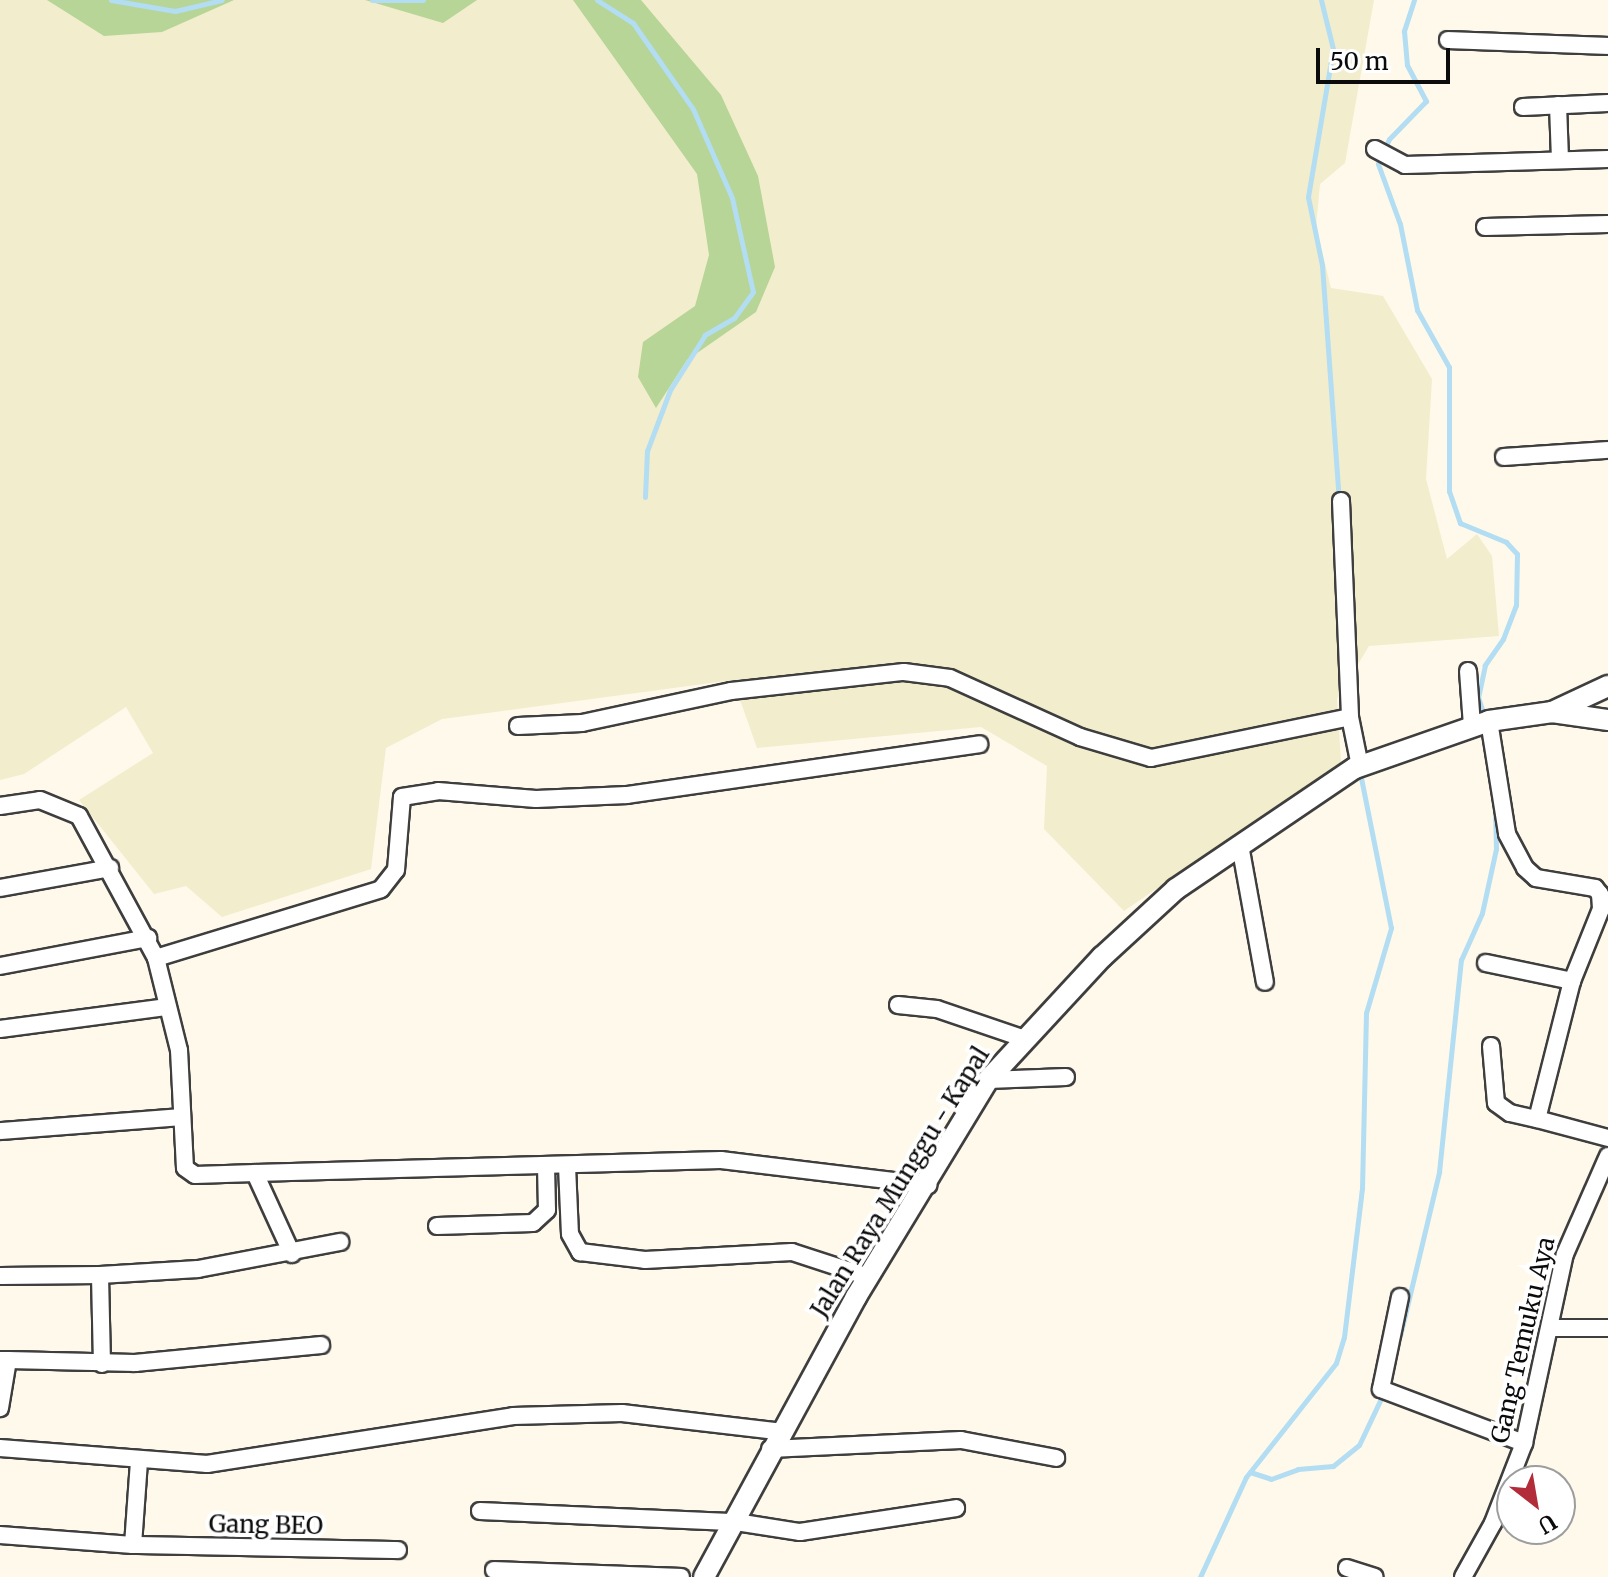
<!DOCTYPE html>
<style>
body{margin:0}
#map{position:relative;width:1608px;height:1577px;overflow:hidden;background:#fef9ea;font-family:Merriweather,serif}
div>[style]{position:absolute}
.farmland>*{inset:0;background:#f2edcc}
.forest>*{inset:0;background:#b6d597}
.stream>*{height:5px;margin:-2.5px;padding:0 2.5px;transform-origin:2.5px;border-radius:2.5px;background:#b2ddf2}
.roads{filter:drop-shadow(2px 0 #3e3e3e) drop-shadow(-2px 0 #3e3e3e) drop-shadow(0 2px #3e3e3e) drop-shadow(0 -2px #3e3e3e)}
.minor>*{height:16px;margin:-8px;padding:0 8px;transform-origin:8px;border-radius:8px;background:#fff}
.tertiary>*{height:20px;margin:-10px;padding:0 10px;transform-origin:10px;border-radius:10px;background:#fff}
span{translate:-50% -50%;white-space:nowrap;text-align:center;line-height:1.15;-webkit-text-stroke:8px #fff;paint-order:stroke}
.street-label{font-size:24px;color:#0b0b0b}
.north{position:absolute;left:1496px;top:1465px;width:80px;height:80px;box-sizing:border-box;background:#fff;border:2px solid #9d9d9d;border-radius:50%;rotate:149deg;font-size:22px;font-weight:700;line-height:32px;text-align:center;color:#0b0b0b}
.north::after{content:'';display:block;margin:auto;width:28px;height:36px;background:#b22c39;clip-path:polygon(50% 0,100% 100%,50% 72%,0 100%)}
.scale{position:absolute;left:1316px;top:48px;width:134px;height:36px;box-sizing:border-box;border:4px solid #0b0b0b;border-top:0;padding-left:10px;font-size:24px;line-height:28px;white-space:nowrap;color:#0b0b0b;-webkit-text-stroke:6px #fff;paint-order:stroke}
</style>
<div id="map">
<div class="farmland">
<div style="clip-path:polygon(0 0,1374px 0,1345px 163px,1320px 184px,1316px 227px,1331px 288px,1383px 296px,1432px 379px,1426px 479px,1447px 559px,1477px 534px,1492px 556px,1499px 636px,1369px 646px,1337px 699px,1341px 762px,1124px 911px,1044px 829px,1047px 766px,981px 727px,757px 748px,733px 680px,442px 719px,386px 748px,371px 869px,222px 917px,186px 886px,154px 894px,79px 800px,153px 753px,126px 707px,24px 774px,0 780px)"></div>
</div>
<div class="forest">
<div style="clip-path:polygon(47px 0,234px 0,162px 32px,104px 36px)"></div>
<div style="clip-path:polygon(365px 0,477px 0,443px 23px)"></div>
<div style="clip-path:polygon(573px 0,641px 0,721px 95px,758px 176px,775px 267px,756px 312px,687px 360px,656px 408px,638px 377px,643px 342px,695px 306px,709px 255px,697px 174px)"></div>
</div>
<div class="stream">
<div style="left:111px;top:0;width:65px;rotate:9.8deg"></div>
<div style="left:175px;top:11px;width:48px;rotate:-13.2deg"></div>
<div style="left:372px;top:0;width:51px"></div>
<div style="left:597px;top:0;width:43px;rotate:32.6deg"></div>
<div style="left:633px;top:23px;width:105px;rotate:55.1deg"></div>
<div style="left:693px;top:109px;width:97px;rotate:66.3deg"></div>
<div style="left:732px;top:198px;width:96px;rotate:77.4deg"></div>
<div style="left:753px;top:292px;width:32px;rotate:126deg"></div>
<div style="left:734px;top:318px;width:34px;rotate:150deg"></div>
<div style="left:705px;top:335px;width:65px;rotate:122.5deg"></div>
<div style="left:670px;top:390px;width:65px;rotate:110.7deg"></div>
<div style="left:647px;top:451px;width:46px;rotate:92.5deg"></div>
<div style="left:1321px;top:0;width:50px;rotate:76.2deg"></div>
<div style="left:1333px;top:49px;width:150px;rotate:99.6deg"></div>
<div style="left:1308px;top:197px;width:69px;rotate:78.4deg"></div>
<div style="left:1322px;top:265px;width:236px;rotate:85.9deg"></div>
<div style="left:1414px;top:0;width:33px;rotate:108deg"></div>
<div style="left:1404px;top:31px;width:34px;rotate:85deg"></div>
<div style="left:1407px;top:65px;width:41px;rotate:62.2deg"></div>
<div style="left:1426px;top:101px;width:53px;rotate:134.2deg"></div>
<div style="left:1389px;top:139px;width:27px;rotate:114deg"></div>
<div style="left:1378px;top:164px;width:64px;rotate:69.9deg"></div>
<div style="left:1400px;top:224px;width:88px;rotate:78.8deg"></div>
<div style="left:1417px;top:310px;width:65px;rotate:60.7deg"></div>
<div style="left:1449px;top:367px;width:124px;rotate:90deg"></div>
<div style="left:1449px;top:491px;width:34px;rotate:71deg"></div>
<div style="left:1460px;top:523px;width:50px;rotate:22.4deg"></div>
<div style="left:1506px;top:542px;width:16px;rotate:47deg"></div>
<div style="left:1517px;top:554px;width:51px;rotate:91.1deg"></div>
<div style="left:1516px;top:605px;width:36px;rotate:111deg"></div>
<div style="left:1503px;top:639px;width:32px;rotate:125deg"></div>
<div style="left:1485px;top:665px;width:33px;rotate:102deg"></div>
<div style="left:1478px;top:697px;width:22px;rotate:72deg"></div>
<div style="left:1400px;top:1336px;width:169px;rotate:-76.6deg"></div>
<div style="left:1439px;top:1172px;width:213px;rotate:-84.1deg"></div>
<div style="left:1461px;top:960px;width:51px;rotate:-65.9deg"></div>
<div style="left:1482px;top:913px;width:66px;rotate:-77.7deg"></div>
<div style="left:1496px;top:849px;width:43px;rotate:-91.3deg"></div>
<div style="left:1250px;top:1472px;width:22px;rotate:18deg"></div>
<div style="left:1271px;top:1479px;width:29px;rotate:-20deg"></div>
<div style="left:1298px;top:1469px;width:35px;rotate:-5deg"></div>
<div style="left:1333px;top:1466px;width:33px;rotate:-39deg"></div>
<div style="left:1359px;top:1445px;width:59px;rotate:-64.7deg"></div>
<div style="left:1200px;top:1577px;width:110px;rotate:-65.3deg"></div>
<div style="left:1246px;top:1477px;width:145px;rotate:-51.7deg"></div>
<div style="left:1336px;top:1363px;width:27px;rotate:-73deg"></div>
<div style="left:1344px;top:1337px;width:149px;rotate:-83.1deg"></div>
<div style="left:1362px;top:1189px;width:176px;rotate:-88.7deg"></div>
<div style="left:1366px;top:1013px;width:89px;rotate:-73.6deg"></div>
<div style="left:1391px;top:928px;width:158px;rotate:-101.3deg"></div>
</div>
<div class="roads">
<div class="minor">
<div style="left:1448px;top:40px;width:160px;rotate:2.1deg"></div>
<div style="left:1558px;top:105px;width:55px;rotate:87.9deg"></div>
<div style="left:1523px;top:107px;width:85px;rotate:-2.7deg"></div>
<div style="left:1375px;top:149px;width:34px;rotate:28deg"></div>
<div style="left:1405px;top:165px;width:203px;rotate:-1.7deg"></div>
<div style="left:1485px;top:227px;width:123px;rotate:-1.4deg"></div>
<div style="left:1504px;top:457px;width:104px;rotate:-3.9deg"></div>
<div style="left:1341px;top:501px;width:216px;rotate:87.6deg"></div>
<div style="left:1350px;top:717px;width:50px;rotate:78.5deg"></div>
<div style="left:1468px;top:671px;width:55px;rotate:85.8deg"></div>
<div style="left:1489px;top:721px;width:114px;rotate:80.9deg"></div>
<div style="left:1507px;top:834px;width:38px;rotate:62deg"></div>
<div style="left:1525px;top:868px;width:15px;rotate:42deg"></div>
<div style="left:1536px;top:878px;width:60px;rotate:9.6deg"></div>
<div style="left:1595px;top:888px;width:8px;rotate:50deg"></div>
<div style="left:1600px;top:894px;width:15px;rotate:86deg"></div>
<div style="left:1601px;top:909px;width:78px;rotate:111.9deg"></div>
<div style="left:1572px;top:981px;width:142px;rotate:104.2deg"></div>
<div style="left:1537px;top:1119px;width:73px;rotate:15deg"></div>
<div style="left:518px;top:726px;width:64px;rotate:-2.7deg"></div>
<div style="left:582px;top:723px;width:152px;rotate:-12.1deg"></div>
<div style="left:731px;top:691px;width:174px;rotate:-6.3deg"></div>
<div style="left:904px;top:672px;width:46px;rotate:7.4deg"></div>
<div style="left:950px;top:678px;width:143px;rotate:24.4deg"></div>
<div style="left:1080px;top:737px;width:74px;rotate:16.5deg"></div>
<div style="left:1151px;top:758px;width:203px;rotate:-11.6deg"></div>
<div style="left:0;top:806px;width:40px;rotate:-8.5deg"></div>
<div style="left:40px;top:800px;width:42px;rotate:22.3deg"></div>
<div style="left:79px;top:816px;width:162px;rotate:61.5deg"></div>
<div style="left:156px;top:958px;width:95px;rotate:76deg"></div>
<div style="left:179px;top:1050px;width:118px;rotate:87.1deg"></div>
<div style="left:185px;top:1168px;width:12px;rotate:35deg"></div>
<div style="left:195px;top:1175px;width:60px;rotate:-1.9deg"></div>
<div style="left:1240px;top:845px;width:139px;rotate:79.7deg"></div>
<div style="left:0;top:888px;width:112px;rotate:-10.3deg"></div>
<div style="left:156px;top:958px;width:235px;rotate:-17deg"></div>
<div style="left:381px;top:889px;width:24px;rotate:-52deg"></div>
<div style="left:396px;top:870px;width:73px;rotate:-85.3deg"></div>
<div style="left:402px;top:797px;width:36px;rotate:-9deg"></div>
<div style="left:438px;top:791px;width:98px;rotate:4.7deg"></div>
<div style="left:536px;top:799px;width:91px;rotate:-2.5deg"></div>
<div style="left:627px;top:795px;width:356px;rotate:-8.2deg"></div>
<div style="left:1486px;top:963px;width:88px;rotate:11.8deg"></div>
<div style="left:0;top:966px;width:151px;rotate:-10.7deg"></div>
<div style="left:898px;top:1005px;width:39px;rotate:6deg"></div>
<div style="left:937px;top:1009px;width:90px;rotate:18.8deg"></div>
<div style="left:0;top:1029px;width:169px;rotate:-7.5deg"></div>
<div style="left:1491px;top:1046px;width:57px;rotate:85deg"></div>
<div style="left:1496px;top:1103px;width:17px;rotate:36deg"></div>
<div style="left:1510px;top:1113px;width:28px;rotate:13deg"></div>
<div style="left:988px;top:1080px;width:78px;rotate:-2.2deg"></div>
<div style="left:0;top:1131px;width:181px;rotate:-4.4deg"></div>
<div style="left:567px;top:1166px;width:68px;rotate:87.5deg"></div>
<div style="left:570px;top:1234px;width:21px;rotate:61deg"></div>
<div style="left:580px;top:1252px;width:65px;rotate:7deg"></div>
<div style="left:645px;top:1260px;width:147px;rotate:-3.1deg"></div>
<div style="left:792px;top:1252px;width:81px;rotate:18deg"></div>
<div style="left:437px;top:1226px;width:96px;rotate:-1.8deg"></div>
<div style="left:533px;top:1223px;width:19px;rotate:-43deg"></div>
<div style="left:547px;top:1210px;width:43px;rotate:-91.3deg"></div>
<div style="left:292px;top:1254px;width:89px;rotate:-114.6deg"></div>
<div style="left:255px;top:1173px;width:466px;rotate:-1.6deg"></div>
<div style="left:721px;top:1160px;width:209px;rotate:6.9deg"></div>
<div style="left:0;top:1276px;width:100px;rotate:-0.6deg"></div>
<div style="left:1400px;top:1297px;width:94px;rotate:101.7deg"></div>
<div style="left:1381px;top:1389px;width:153px;rotate:20.7deg"></div>
<div style="left:1550px;top:1328px;width:58px"></div>
<div style="left:0;top:1360px;width:8px"></div>
<div style="left:8px;top:1360px;width:49px;rotate:99.5deg"></div>
<div style="left:8px;top:1360px;width:127px;rotate:1.4deg"></div>
<div style="left:135px;top:1363px;width:187px;rotate:-5.5deg"></div>
<div style="left:102px;top:1364px;width:89px;rotate:-91.3deg"></div>
<div style="left:100px;top:1275px;width:98px;rotate:-3.5deg"></div>
<div style="left:198px;top:1269px;width:145px;rotate:-10.8deg"></div>
<div style="left:0;top:1448px;width:208px;rotate:4.4deg"></div>
<div style="left:207px;top:1464px;width:310px;rotate:-8.9deg"></div>
<div style="left:513px;top:1416px;width:109px;rotate:-1.6deg"></div>
<div style="left:622px;top:1413px;width:162px;rotate:6.7deg"></div>
<div style="left:770px;top:1449px;width:191px;rotate:-2.7deg"></div>
<div style="left:961px;top:1440px;width:97px;rotate:10.7deg"></div>
<div style="left:480px;top:1511px;width:256px;rotate:2.5deg"></div>
<div style="left:736px;top:1522px;width:65px;rotate:8.9deg"></div>
<div style="left:800px;top:1532px;width:158px;rotate:-8.7deg"></div>
<div style="left:0;top:1535px;width:133px;rotate:4.3deg"></div>
<div style="left:133px;top:1545px;width:84px;rotate:-85.9deg"></div>
<div style="left:133px;top:1545px;width:265px;rotate:1.1deg"></div>
<div style="left:1347px;top:1568px;width:29px;rotate:18deg"></div>
<div style="left:494px;top:1570px;width:187px;rotate:2.1deg"></div>
<div style="left:1463px;top:1577px;width:62px;rotate:-60.9deg"></div>
<div style="left:1493px;top:1523px;width:86px;rotate:-68.8deg"></div>
<div style="left:1524px;top:1443px;width:193px;rotate:-77.8deg"></div>
<div style="left:1565px;top:1254px;width:107px;rotate:-66.3deg"></div>
</div>
<div class="tertiary">
<div style="left:1552px;top:712px;width:62px;rotate:-24.9deg"></div>
<div style="left:704px;top:1577px;width:319px;rotate:-61.5deg"></div>
<div style="left:856px;top:1297px;width:254px;rotate:-58.7deg"></div>
<div style="left:988px;top:1080px;width:168px;rotate:-47.2deg"></div>
<div style="left:1102px;top:957px;width:100px;rotate:-42.6deg"></div>
<div style="left:1176px;top:889px;width:216px;rotate:-34.1deg"></div>
<div style="left:1355px;top:768px;width:142px;rotate:-19.3deg"></div>
<div style="left:1489px;top:721px;width:64px;rotate:-8.1deg"></div>
<div style="left:1552px;top:712px;width:57px;rotate:8.1deg"></div>
</div>
</div>
<div class="street-label">
<span style="left:900px;top:1182px;rotate:-58deg">Jalan Raya Munggu - Kapal</span>
<span style="left:1523px;top:1340px;rotate:-77deg">Gang Temuku Aya</span>
<span style="left:266px;top:1525px;rotate:1deg">Gang BEO</span>
</div>
<div class="north">U</div>
<div class="scale">50 m</div>
</div>
